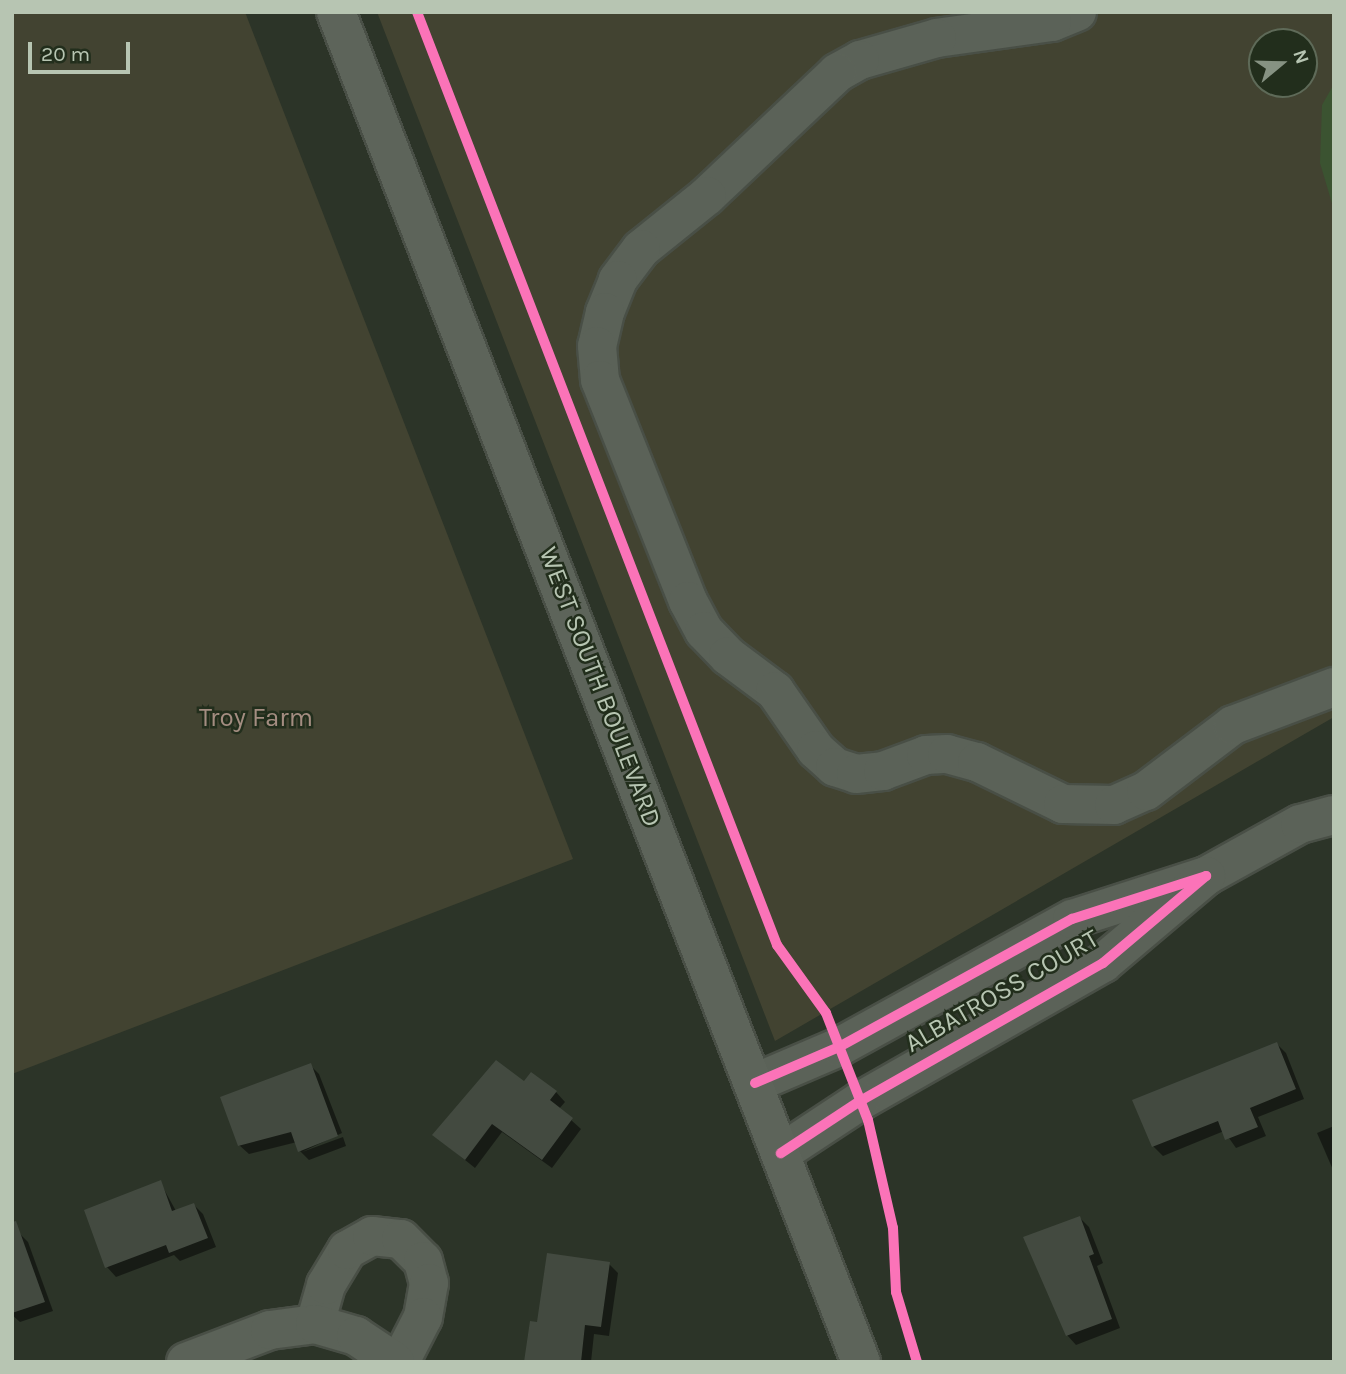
<!DOCTYPE html>
<style>
body{margin:0}
#map{position:relative;width:1346px;height:1374px;overflow:hidden;background:#2c3428;font-family:Karla,sans-serif}
div>[style]{position:absolute}
.green>*{inset:0;background:#424331}
.water>*{inset:0;background:#3b5331}
.shadow>*{inset:0;background:#0007}
.building>*{inset:0;background:#434a40}
.roads{filter:drop-shadow(2px 0 #494f46) drop-shadow(-2px 0 #494f46) drop-shadow(0 2px #494f46) drop-shadow(0 -2px #494f46)}
.minor>*{height:38px;margin:-19px;padding:0 19px;transform-origin:19px;border-radius:19px;background:#5b6258}
.major>*{height:38px;margin:-19px;padding:0 19px;transform-origin:19px;border-radius:19px;background:#5d645a}
.cycleway>*{height:10px;margin:-5px;padding:0 5px;transform-origin:5px;border-radius:5px;background:#fb73b8}
span{translate:-50% -50%;white-space:nowrap;text-align:center;line-height:1.15;-webkit-text-stroke:5px #222e1c;paint-order:stroke}
.street-label{font-size:26px;color:#b7c5b2}
.park-label{font-size:26px;color:#a48d81}
.frame{position:absolute;inset:0;border:14px solid #b7c5b2;pointer-events:none}
.north{position:absolute;left:1248px;top:28px;width:70px;height:70px;box-sizing:border-box;background:#222e1c;border:2px solid #5e6a58;border-radius:50%;rotate:71deg;font-size:19px;font-weight:700;line-height:28px;text-align:center;color:#b7c5b2}
.north::after{content:'';display:block;margin:auto;width:24px;height:32px;background:#869282;clip-path:polygon(50% 0,100% 100%,50% 72%,0 100%)}
.scale{position:absolute;left:28px;top:42px;width:102px;height:32px;box-sizing:border-box;border:4px solid #b7c5b2;border-top:0;padding-left:9px;font-size:21px;line-height:24px;white-space:nowrap;color:#b7c5b2;-webkit-text-stroke:5px #222e1c;paint-order:stroke}
</style>
<div id="map">
<div class="green">
<div style="clip-path:polygon(12px 12px,245px 12px,573px 859px,12px 1074px)"></div>
<div style="clip-path:polygon(evenodd,377px 12px,1334px 12px,1334px 717px,775px 1041px,377px 12px,1262px 42px,1304px 42px,1304px 84px,1262px 84px,1262px 42px)"></div>
</div>
<div class="water">
<div style="clip-path:polygon(1334px 84px,1334px 210px,1320px 163px,1322px 105px)"></div>
</div>
<div class="shadow">
<div style="clip-path:polygon(1277px 1044px,1286px 1053px,1304px 1099px,1258px 1117px,1266px 1136px,1236px 1148px,1224px 1131px,1163px 1156px,1153px 1146px)"></div>
<div style="clip-path:polygon(310px 1065px,319px 1074px,342px 1133px,302px 1152px,343px 1137px,346px 1146px,309px 1160px,300px 1151px,297px 1142px,249px 1154px,239px 1145px)"></div>
<div style="clip-path:polygon(524px 1084px,556px 1092px,565px 1102px,559px 1109px,581px 1129px,552px 1168px,502px 1132px,475px 1168px,434px 1135px)"></div>
<div style="clip-path:polygon(1334px 1126px,1334px 1172px,1317px 1133px)"></div>
<div style="clip-path:polygon(160px 1182px,176px 1211px,194px 1205px,203px 1214px,216px 1247px,180px 1261px,174px 1255px,116px 1277px,107px 1267px)"></div>
<div style="clip-path:polygon(1080px 1218px,1089px 1227px,1103px 1263px,1097px 1266px,1120px 1328px,1076px 1345px,1067px 1335px)"></div>
<div style="clip-path:polygon(19px 1233px,28px 1242px,53px 1311px,20px 1322px,12px 1315px,12px 1235px)"></div>
<div style="clip-path:polygon(609px 1264px,618px 1273px,609px 1336px,594px 1334px,591px 1362px,526px 1362px)"></div>
</div>
<div class="building">
<div style="clip-path:polygon(1277px 1042px,1296px 1089px,1250px 1108px,1258px 1127px,1225px 1140px,1218px 1121px,1152px 1147px,1132px 1100px)"></div>
<div style="clip-path:polygon(496px 1060px,524px 1081px,531px 1072px,557px 1091px,550px 1100px,573px 1118px,542px 1160px,492px 1124px,465px 1160px,432px 1135px)"></div>
<div style="clip-path:polygon(311px 1063px,338px 1136px,298px 1152px,291px 1132px,238px 1146px,220px 1097px)"></div>
<div style="clip-path:polygon(161px 1180px,172px 1211px,194px 1203px,208px 1238px,169px 1253px,166px 1245px,105px 1268px,84px 1210px)"></div>
<div style="clip-path:polygon(1080px 1216px,1094px 1254px,1089px 1256px,1112px 1319px,1066px 1336px,1023px 1237px)"></div>
<div style="clip-path:polygon(16px 1221px,45px 1302px,12px 1313px,12px 1222px)"></div>
<div style="clip-path:polygon(547px 1253px,610px 1262px,601px 1327px,585px 1325px,581px 1362px,524px 1362px,530px 1321px,537px 1322px)"></div>
</div>
<div class="roads">
<div class="minor">
<div style="left:1077px;top:12px;width:27px;rotate:158deg"></div>
<div style="left:1052px;top:22px;width:116px;rotate:172.1deg"></div>
<div style="left:937px;top:38px;width:80px;rotate:164.1deg"></div>
<div style="left:860px;top:60px;width:26px;rotate:151deg"></div>
<div style="left:837px;top:73px;width:179px;rotate:136.6deg"></div>
<div style="left:707px;top:196px;width:85px;rotate:141.2deg"></div>
<div style="left:641px;top:249px;width:39px;rotate:127deg"></div>
<div style="left:618px;top:280px;width:35px;rotate:112deg"></div>
<div style="left:605px;top:312px;width:35px;rotate:103deg"></div>
<div style="left:597px;top:346px;width:34px;rotate:85deg"></div>
<div style="left:600px;top:380px;width:238px;rotate:68.3deg"></div>
<div style="left:688px;top:601px;width:34px;rotate:62deg"></div>
<div style="left:704px;top:631px;width:35px;rotate:46deg"></div>
<div style="left:728px;top:656px;width:59px;rotate:36.7deg"></div>
<div style="left:775px;top:691px;width:72px;rotate:55.2deg"></div>
<div style="left:816px;top:750px;width:25px;rotate:42deg"></div>
<div style="left:835px;top:767px;width:22px;rotate:18deg"></div>
<div style="left:856px;top:774px;width:27px;rotate:-6deg"></div>
<div style="left:883px;top:771px;width:46px;rotate:-20.4deg"></div>
<div style="left:926px;top:755px;width:21px;rotate:-3deg"></div>
<div style="left:947px;top:754px;width:31px;rotate:15deg"></div>
<div style="left:977px;top:762px;width:96px;rotate:26deg"></div>
<div style="left:1063px;top:804px;width:51px;rotate:1.1deg"></div>
<div style="left:1114px;top:805px;width:35px;rotate:-24deg"></div>
<div style="left:1146px;top:791px;width:109px;rotate:-37.2deg"></div>
<div style="left:1233px;top:725px;width:108px;rotate:-20.6deg"></div>
<div style="left:1206px;top:876px;width:107px;rotate:-29deg"></div>
<div style="left:1300px;top:824px;width:35px;rotate:-15deg"></div>
<div style="left:755px;top:1083px;width:91px;rotate:-23.2deg"></div>
<div style="left:839px;top:1047px;width:266px;rotate:-28.8deg"></div>
<div style="left:1072px;top:919px;width:141px;rotate:-17.8deg"></div>
<div style="left:1206px;top:876px;width:135px;rotate:139.8deg"></div>
<div style="left:1103px;top:963px;width:279px;rotate:150.4deg"></div>
<div style="left:860px;top:1101px;width:95px;rotate:146.6deg"></div>
<div style="left:315px;top:1324px;width:41px;rotate:-74.2deg"></div>
<div style="left:326px;top:1285px;width:41px;rotate:-59deg"></div>
<div style="left:347px;top:1250px;width:29px;rotate:-29deg"></div>
<div style="left:372px;top:1236px;width:29px;rotate:6deg"></div>
<div style="left:401px;top:1239px;width:31px;rotate:45deg"></div>
<div style="left:423px;top:1261px;width:23px;rotate:75deg"></div>
<div style="left:429px;top:1283px;width:35px;rotate:100deg"></div>
<div style="left:423px;top:1317px;width:51px;rotate:117.1deg"></div>
<div style="left:186px;top:1362px;width:90px;rotate:-20.9deg"></div>
<div style="left:270px;top:1330px;width:45px;rotate:-7.6deg"></div>
<div style="left:315px;top:1324px;width:43px;rotate:16.3deg"></div>
<div style="left:356px;top:1336px;width:47px;rotate:33.7deg"></div>
</div>
<div class="major">
<div style="left:336px;top:12px;width:1448px;rotate:68.75deg"></div>
</div>
</div>
<div class="cycleway">
<div style="left:417px;top:12px;width:1000px;rotate:68.9deg"></div>
<div style="left:777px;top:945px;width:84px;rotate:54.2deg"></div>
<div style="left:826px;top:1013px;width:115px;rotate:68.6deg"></div>
<div style="left:868px;top:1120px;width:111px;rotate:77deg"></div>
<div style="left:893px;top:1228px;width:64px;rotate:87.3deg"></div>
<div style="left:896px;top:1292px;width:73px;rotate:73.3deg"></div>
<div style="left:755px;top:1083px;width:91px;rotate:-23.2deg"></div>
<div style="left:839px;top:1047px;width:266px;rotate:-28.8deg"></div>
<div style="left:1072px;top:919px;width:141px;rotate:-17.8deg"></div>
<div style="left:1206px;top:876px;width:135px;rotate:139.8deg"></div>
<div style="left:1103px;top:963px;width:279px;rotate:150.4deg"></div>
<div style="left:860px;top:1101px;width:95px;rotate:146.6deg"></div>
</div>
<div class="street-label">
<span style="left:600px;top:687px;rotate:69deg">WEST SOUTH BOULEVARD</span>
<span style="left:1002px;top:991px;rotate:-30deg">ALBATROSS COURT</span>
</div>
<div class="park-label">
<span style="left:256px;top:718px">Troy Farm</span>
</div>
<div class="frame"></div>
<div class="north">N</div>
<div class="scale">20 m</div>
</div>
